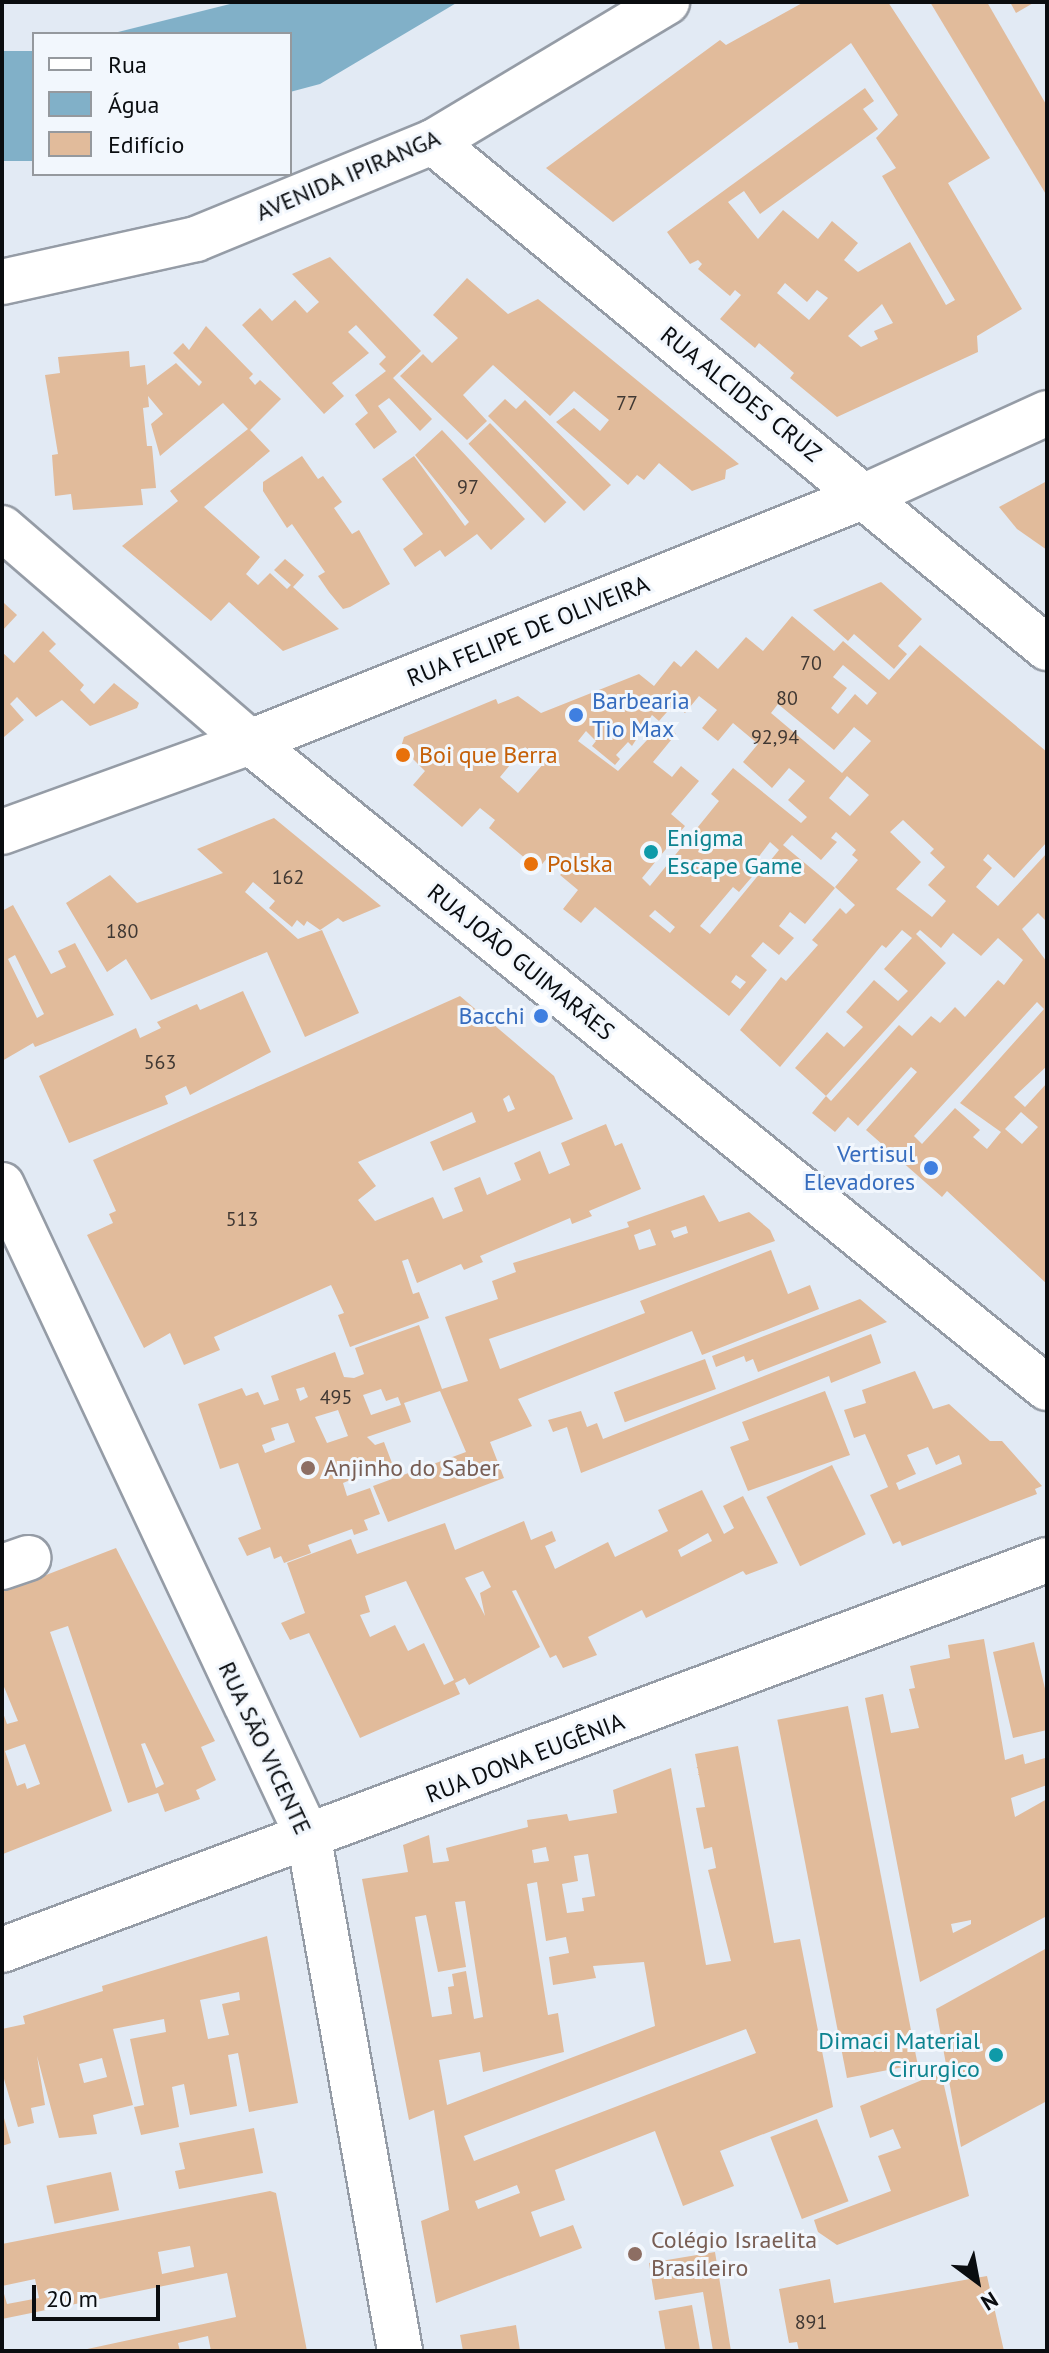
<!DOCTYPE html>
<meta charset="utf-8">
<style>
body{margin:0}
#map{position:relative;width:1049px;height:2353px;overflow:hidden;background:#e2eaf4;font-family:"PT Sans",sans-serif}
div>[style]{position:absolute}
.water>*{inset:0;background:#81b0c8;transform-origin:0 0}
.building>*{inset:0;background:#e1bb9b;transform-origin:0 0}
.roads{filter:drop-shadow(2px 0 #959ca6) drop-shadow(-2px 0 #959ca6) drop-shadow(0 2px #959ca6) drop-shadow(0 -2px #959ca6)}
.minor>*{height:44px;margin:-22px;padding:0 22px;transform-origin:22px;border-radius:22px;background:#fff}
.tertiary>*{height:44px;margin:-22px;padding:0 22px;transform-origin:22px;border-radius:22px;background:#fff}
.secondary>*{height:44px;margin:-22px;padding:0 22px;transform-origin:22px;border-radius:22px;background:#fff}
.dots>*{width:22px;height:22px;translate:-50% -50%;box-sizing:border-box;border:4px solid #f2f7fd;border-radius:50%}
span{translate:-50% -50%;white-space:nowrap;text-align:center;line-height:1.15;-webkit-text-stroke:6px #f2f7fd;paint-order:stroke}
.number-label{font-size:20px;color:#403833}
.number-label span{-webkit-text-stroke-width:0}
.street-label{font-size:24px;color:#0a0d10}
.shop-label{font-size:24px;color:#366cbe}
.left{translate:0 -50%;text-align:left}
.right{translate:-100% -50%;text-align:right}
.food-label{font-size:24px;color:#c56008}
.culture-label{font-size:24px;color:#0d838f}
.education-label{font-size:24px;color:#785e54}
.frame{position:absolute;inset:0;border:4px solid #0a0d10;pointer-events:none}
.legend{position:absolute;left:32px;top:32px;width:260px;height:144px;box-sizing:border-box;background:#f2f7fd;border:2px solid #95999e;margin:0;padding:10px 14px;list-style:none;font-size:24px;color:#0a0d10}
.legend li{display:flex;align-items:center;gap:16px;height:40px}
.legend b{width:40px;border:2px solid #95999e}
.north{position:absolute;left:937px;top:2241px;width:80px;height:80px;-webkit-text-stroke:6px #f2f7fd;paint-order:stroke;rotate:148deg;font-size:22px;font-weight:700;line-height:32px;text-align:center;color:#0a0d10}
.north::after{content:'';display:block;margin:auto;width:28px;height:36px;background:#0a0d10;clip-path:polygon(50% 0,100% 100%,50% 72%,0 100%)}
.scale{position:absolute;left:32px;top:2285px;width:128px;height:36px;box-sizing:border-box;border:4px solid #0a0d10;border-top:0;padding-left:10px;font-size:24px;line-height:28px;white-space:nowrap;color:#0a0d10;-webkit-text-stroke:6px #f2f7fd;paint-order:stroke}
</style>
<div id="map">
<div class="water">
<div style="clip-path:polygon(238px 2px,458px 2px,320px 84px,290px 92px,290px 34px,110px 34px)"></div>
<div style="left:34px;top:51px;width:110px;height:33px;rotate:90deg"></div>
</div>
<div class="building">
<div style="clip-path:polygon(evenodd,804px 2px,888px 2px,990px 158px,948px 183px,1022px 309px,977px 336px,978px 352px,837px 417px,790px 378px,794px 373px,759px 343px,755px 348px,720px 319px,741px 295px,735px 290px,730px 296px,698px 269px,702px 264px,698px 260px,690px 264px,667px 232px,865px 88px,874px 101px,863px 109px,878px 129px,760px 214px,744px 191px,728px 202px,758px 239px,783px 210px,818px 239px,832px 221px,858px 243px,844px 260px,858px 272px,910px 242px,946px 305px,955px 300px,882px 176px,896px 168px,876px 138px,898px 115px,851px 43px,613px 222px,546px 168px,720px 40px,726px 45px,804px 2px,785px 283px,807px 302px,817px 290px,828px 298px,809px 320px,777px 293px,785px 283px,804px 2px,882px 304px,893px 323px,874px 331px,878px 339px,861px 347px,848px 336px,882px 304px)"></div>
<div style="clip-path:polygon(930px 2px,987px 2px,1047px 106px,1047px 196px)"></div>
<div style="clip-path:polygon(1010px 2px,1035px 2px,1016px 13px)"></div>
<div style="clip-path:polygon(330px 257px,421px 351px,393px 378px,432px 419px,420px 431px,389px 398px,378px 406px,397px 432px,374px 449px,355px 424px,368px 413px,355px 395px,386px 371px,379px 364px,386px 357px,356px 325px,348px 332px,369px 353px,332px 383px,344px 396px,324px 414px,242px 325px,260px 308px,272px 321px,295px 300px,307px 313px,319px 302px,292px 274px)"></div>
<div style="clip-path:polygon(467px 278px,508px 314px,538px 299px,739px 464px,726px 470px,725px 479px,692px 491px,659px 463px,644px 480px,637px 475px,628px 485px,556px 422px,574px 408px,600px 431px,609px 420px,574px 391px,550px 416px,493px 365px,463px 395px,487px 421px,467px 440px,400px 376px,423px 354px,432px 363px,458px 338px,433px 315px)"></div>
<div style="clip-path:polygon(206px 326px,253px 374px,249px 378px,255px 385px,260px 380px,281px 399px,250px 430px,270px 451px,204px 507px,260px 557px,246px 574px,258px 585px,270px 573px,287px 589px,291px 585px,274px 570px,285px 559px,304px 575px,293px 587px,339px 629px,283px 651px,229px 602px,211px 621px,122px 546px,178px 501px,170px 491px,248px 429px,223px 403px,160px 456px,151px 424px,163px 414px,148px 396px,149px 407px,143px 408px,147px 446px,152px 446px,156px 488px,141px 489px,143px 505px,73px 510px,71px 494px,55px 496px,52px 455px,58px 454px,45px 375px,60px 373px,58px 357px,129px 351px,130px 367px,145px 365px,147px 385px,176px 363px,199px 386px,202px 382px,173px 353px,183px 343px,189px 350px)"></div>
<div style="clip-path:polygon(505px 399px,516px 409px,525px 400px,611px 485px,584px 511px,488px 416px)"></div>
<div style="left:490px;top:423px;width:110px;height:30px;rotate:46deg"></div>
<div style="clip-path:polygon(442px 430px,525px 519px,491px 550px,477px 534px,445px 557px,440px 550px,415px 567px,403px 549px,423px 534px,382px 479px,414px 456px,465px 526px,469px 522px,415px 455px)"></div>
<div style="clip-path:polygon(302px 456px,318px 479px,323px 476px,342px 502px,334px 508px,352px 534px,359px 530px,390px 584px,350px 607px,343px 609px,329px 592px,318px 576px,325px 572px,292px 524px,287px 528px,263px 491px,263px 482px)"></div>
<div style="clip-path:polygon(1047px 481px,1047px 550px,1017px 529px,999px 507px)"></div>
<div style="clip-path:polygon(881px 582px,922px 619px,898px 646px,907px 654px,894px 669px,854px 634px,848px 641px,813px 610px)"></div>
<div style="clip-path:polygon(4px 603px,17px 615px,2px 631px,2px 605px)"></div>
<div style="clip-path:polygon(evenodd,792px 616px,834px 651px,843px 641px,889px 680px,920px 645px,1047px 752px,1047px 842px,1014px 878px,988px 854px,983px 860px,992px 868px,976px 887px,998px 906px,1047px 853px,1047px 922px,1038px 913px,1022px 929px,1047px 962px,1047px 1066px,1014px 1097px,1025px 1107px,1047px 1083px,1047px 1284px,947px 1191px,942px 1197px,866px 1130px,917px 1072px,911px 1067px,858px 1126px,848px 1117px,835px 1132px,812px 1113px,826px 1096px,831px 1101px,899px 1025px,912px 1036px,931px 1016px,940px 1023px,955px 1007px,965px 1017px,998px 980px,1004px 985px,1023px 960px,998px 938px,981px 956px,953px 933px,941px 948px,920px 930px,916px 934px,946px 963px,826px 1096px,795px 1068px,827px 1032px,844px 1047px,863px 1027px,846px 1012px,874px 980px,898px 1001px,908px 991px,884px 969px,912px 938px,902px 930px,886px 948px,882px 945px,780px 1067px,740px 1030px,781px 977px,786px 981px,818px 945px,812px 940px,840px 908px,846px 914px,855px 905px,835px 887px,858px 860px,852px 855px,856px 850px,836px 832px,831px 838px,837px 842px,821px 860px,792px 835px,783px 845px,835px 888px,805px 924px,790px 912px,779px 926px,794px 938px,779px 955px,763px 942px,751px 956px,767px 970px,729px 1016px,595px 907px,581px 923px,563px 909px,578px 890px,560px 875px,565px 870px,548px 857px,538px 869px,489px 828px,495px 820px,480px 808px,462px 827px,413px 785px,425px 771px,401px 747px,404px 737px,496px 699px,498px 704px,518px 696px,541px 713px,639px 674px,654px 686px,674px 661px,681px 667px,696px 650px,718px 669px,746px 637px,763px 651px,792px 616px,843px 665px,877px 693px,867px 705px,855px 694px,838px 714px,831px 708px,847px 688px,833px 677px,843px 665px,792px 616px,699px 696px,717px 710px,702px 728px,718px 741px,733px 723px,758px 744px,743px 762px,772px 788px,789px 768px,805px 781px,788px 800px,807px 817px,801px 823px,733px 768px,711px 794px,719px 801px,650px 886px,642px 878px,685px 826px,671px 814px,699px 781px,681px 766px,672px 777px,653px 762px,676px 734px,663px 723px,618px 771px,578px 741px,586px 731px,596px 741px,592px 746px,615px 765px,620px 759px,616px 755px,628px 742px,632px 746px,652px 715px,659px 721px,674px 704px,685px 713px,699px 696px,792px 616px,778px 704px,834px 750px,854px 727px,871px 741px,842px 773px,771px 713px,778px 704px,792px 616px,525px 747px,544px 763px,518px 793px,500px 777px,525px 747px,792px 616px,847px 776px,869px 795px,850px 816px,829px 798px,847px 776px,792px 616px,903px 820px,934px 849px,930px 853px,945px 867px,928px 885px,946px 901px,932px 917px,896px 889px,921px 862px,890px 832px,903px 820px,792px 616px,770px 842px,779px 850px,710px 934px,700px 926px,733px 887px,739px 892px,763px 864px,757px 859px,770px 842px,792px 616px,655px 910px,675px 927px,670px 933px,649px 916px,655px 910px,792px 616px,736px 975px,746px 982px,740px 989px,731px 982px,736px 975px,792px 616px,1037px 1002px,1044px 1009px,960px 1103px,1001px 1132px,987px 1149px,973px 1137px,980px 1130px,955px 1108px,922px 1144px,914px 1136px,1037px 1002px,792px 616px,1021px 1112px,1038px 1127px,1022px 1144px,1005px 1129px,1021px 1112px)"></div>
<div style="clip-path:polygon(43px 631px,56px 644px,49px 651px,84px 685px,80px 690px,94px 704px,114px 683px,139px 703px,137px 708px,90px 726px,62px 700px,36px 717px,17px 697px,10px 704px,24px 720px,4px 737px,2px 652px,14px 663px)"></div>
<div style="clip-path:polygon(274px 818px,381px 906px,343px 922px,338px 918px,320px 930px,307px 921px,304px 926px,297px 920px,292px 927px,269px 908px,275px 901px,253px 882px,245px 892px,298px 939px,322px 930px,359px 1013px,305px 1037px,267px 952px,151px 1000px,126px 959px,107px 972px,66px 903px,110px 875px,137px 903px,223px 873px,197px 849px)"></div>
<div style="clip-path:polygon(evenodd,13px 905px,51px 974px,66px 967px,58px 951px,75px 943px,114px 1015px,35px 1047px,33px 1043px,2px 1061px,2px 911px,13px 905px,15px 955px,44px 1014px,37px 1018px,8px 959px,15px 955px)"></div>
<div style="clip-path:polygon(243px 991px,271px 1052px,190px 1095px,186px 1086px,165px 1096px,168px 1104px,69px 1143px,39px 1076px,136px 1028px,140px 1038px,161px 1028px,157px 1022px,197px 1004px,200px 1010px)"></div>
<div style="clip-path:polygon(evenodd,460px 996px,554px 1076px,573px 1119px,443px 1171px,430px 1142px,476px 1122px,472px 1112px,358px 1162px,376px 1186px,358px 1200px,375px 1221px,433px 1197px,443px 1219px,463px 1211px,454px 1188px,480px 1177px,487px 1195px,521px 1180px,514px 1163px,540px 1151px,549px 1174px,570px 1165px,561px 1143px,606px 1124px,615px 1146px,622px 1143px,641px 1189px,589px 1211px,592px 1216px,572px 1224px,570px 1218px,480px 1256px,483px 1262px,464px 1270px,461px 1264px,417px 1283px,408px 1259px,402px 1261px,413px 1294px,419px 1292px,429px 1318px,350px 1347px,338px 1315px,344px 1313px,331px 1285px,214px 1337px,220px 1350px,184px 1365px,170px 1333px,144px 1348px,87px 1235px,113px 1223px,109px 1214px,116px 1211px,93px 1160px,460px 996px,509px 1095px,515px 1109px,508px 1112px,503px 1099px,509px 1095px)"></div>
<div style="clip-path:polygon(evenodd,704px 1195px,719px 1222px,749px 1212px,770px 1230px,775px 1241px,489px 1339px,500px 1369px,645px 1313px,640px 1301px,771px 1250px,788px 1294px,810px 1285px,819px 1309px,702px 1355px,692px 1331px,518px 1399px,532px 1426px,490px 1442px,504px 1478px,388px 1522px,373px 1486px,466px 1452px,440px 1391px,404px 1403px,411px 1422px,367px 1437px,375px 1445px,384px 1442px,392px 1463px,343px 1483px,347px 1496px,370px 1488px,380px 1514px,364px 1520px,368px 1530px,354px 1535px,352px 1529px,308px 1545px,311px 1553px,284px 1563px,281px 1556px,274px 1559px,270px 1547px,247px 1556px,238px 1538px,261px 1529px,238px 1463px,220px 1469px,198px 1404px,242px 1388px,246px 1396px,258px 1392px,264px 1405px,279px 1400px,271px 1376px,335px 1352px,344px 1377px,354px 1378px,364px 1374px,355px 1348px,419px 1325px,442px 1389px,468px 1381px,445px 1317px,498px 1299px,492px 1281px,516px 1272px,513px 1263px,629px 1227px,627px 1222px,704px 1195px,686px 1226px,688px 1233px,674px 1238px,671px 1231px,686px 1226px,704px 1195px,650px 1229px,656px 1245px,639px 1250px,634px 1235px,650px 1229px,704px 1195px,304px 1387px,308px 1397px,300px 1401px,296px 1389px,304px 1387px,704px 1195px,381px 1389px,386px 1401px,398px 1397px,401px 1405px,371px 1415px,363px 1395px,381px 1389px,704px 1195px,338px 1410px,348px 1436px,327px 1443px,315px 1417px,338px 1410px,704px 1195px,288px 1423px,295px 1442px,265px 1453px,262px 1445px,275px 1440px,271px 1428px,288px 1423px)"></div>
<div style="clip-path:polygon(860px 1299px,887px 1322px,758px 1372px,753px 1359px,746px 1362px,744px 1356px,716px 1367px,712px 1356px)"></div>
<div style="clip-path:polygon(871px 1334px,881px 1363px,831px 1383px,829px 1376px,581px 1473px,567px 1427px,553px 1432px,548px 1420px,581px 1411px,587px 1427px,597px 1423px,603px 1439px)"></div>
<div style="left:705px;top:1359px;width:32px;height:97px;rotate:70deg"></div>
<div style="clip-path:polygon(evenodd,915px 1371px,933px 1409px,949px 1404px,990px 1441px,1002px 1441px,1042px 1486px,1035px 1489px,1037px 1494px,902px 1546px,900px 1541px,893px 1544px,870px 1495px,888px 1487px,865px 1434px,854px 1438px,844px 1410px,866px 1403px,862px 1390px,915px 1371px,928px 1447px,936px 1465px,959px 1455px,962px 1464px,899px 1490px,896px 1483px,916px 1474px,907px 1455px,928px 1447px)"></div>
<div style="clip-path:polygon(825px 1391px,850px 1455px,748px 1491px,730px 1447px,749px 1440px,742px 1422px)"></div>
<div style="left:832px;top:1465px;width:77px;height:73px;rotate:64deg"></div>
<div style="clip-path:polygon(evenodd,702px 1490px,724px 1534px,734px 1528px,723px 1506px,743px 1496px,778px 1563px,746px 1575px,743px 1571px,646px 1618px,642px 1610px,588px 1637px,597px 1655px,563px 1668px,556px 1655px,550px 1658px,516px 1590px,512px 1591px,540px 1647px,469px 1685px,465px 1678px,455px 1683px,460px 1694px,360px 1738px,309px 1633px,290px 1640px,281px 1623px,305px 1613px,287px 1563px,351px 1539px,357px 1554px,445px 1523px,455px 1550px,524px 1521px,531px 1540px,552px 1531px,556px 1541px,545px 1546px,555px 1569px,608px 1542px,615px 1557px,668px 1531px,658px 1510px,702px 1490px,708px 1533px,712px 1541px,681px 1557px,678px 1550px,708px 1533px,702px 1490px,483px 1571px,491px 1587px,480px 1593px,485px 1616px,465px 1578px,483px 1571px,702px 1490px,406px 1581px,454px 1680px,444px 1685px,424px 1643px,408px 1651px,395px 1625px,370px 1637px,360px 1615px,370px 1612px,365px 1596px,406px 1581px)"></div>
<div style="clip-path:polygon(evenodd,116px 1548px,215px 1741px,201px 1747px,216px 1780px,196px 1790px,200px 1799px,165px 1812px,158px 1793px,128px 1803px,68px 1626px,50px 1632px,112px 1811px,3px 1854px,2px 1710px,7px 1724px,18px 1721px,2px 1682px,2px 1592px,116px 1548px,145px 1743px,164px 1784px,156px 1788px,141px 1744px,145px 1743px,116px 1548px,25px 1744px,40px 1784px,27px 1789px,25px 1783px,17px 1786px,5px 1751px,25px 1744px)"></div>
<div style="clip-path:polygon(evenodd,984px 1639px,1005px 1760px,1023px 1754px,1025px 1764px,1045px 1758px,1047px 1767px,1047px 1785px,1011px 1798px,1015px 1817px,1047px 1799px,1047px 1916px,920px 1982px,865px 1698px,883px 1694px,891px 1733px,919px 1728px,909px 1689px,915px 1688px,910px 1666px,950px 1658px,948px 1645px,984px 1639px,971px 1920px,971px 1924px,953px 1933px,951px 1924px,971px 1920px)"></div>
<div style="clip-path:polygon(1034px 1642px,1047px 1697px,1047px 1730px,1013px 1738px,993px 1652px)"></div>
<div style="left:848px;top:1706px;width:365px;height:72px;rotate:79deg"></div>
<div style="clip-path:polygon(evenodd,738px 1746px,774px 1943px,800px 1939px,833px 2107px,720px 2151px,734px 2186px,683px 2206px,655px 2131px,555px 2170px,565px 2200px,531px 2212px,540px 2237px,573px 2225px,582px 2248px,436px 2303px,421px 2221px,449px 2210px,434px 2110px,409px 2120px,362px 1879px,408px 1872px,403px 1845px,429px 1835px,433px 1863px,449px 1861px,446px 1848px,528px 1827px,527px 1820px,567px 1814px,569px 1821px,617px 1813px,613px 1790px,671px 1768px,706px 1965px,731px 1961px,708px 1870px,716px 1868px,712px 1847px,704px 1849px,696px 1808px,705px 1807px,695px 1754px,738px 1746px,546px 1847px,549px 1861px,534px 1863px,532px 1850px,546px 1847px,738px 1746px,588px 1854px,595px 1896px,582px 1898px,584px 1911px,567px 1913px,562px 1884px,578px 1881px,574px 1856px,588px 1854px,738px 1746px,537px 1882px,546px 1941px,566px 1937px,569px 1953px,549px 1957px,553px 1985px,596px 1978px,593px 1966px,644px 1962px,655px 2026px,447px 2105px,439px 2060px,480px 2052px,483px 2072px,564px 2052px,558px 2013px,548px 2015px,527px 1884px,537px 1882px,738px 1746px,465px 1901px,483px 2017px,474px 2019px,466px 1971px,452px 1974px,454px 1986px,448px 1987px,452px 2014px,432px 2017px,415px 1917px,426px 1915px,438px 1972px,466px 1967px,455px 1902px,465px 1901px,738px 1746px,746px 2029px,756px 2053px,474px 2161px,464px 2136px,746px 2029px,738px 1746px,517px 2185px,520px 2193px,478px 2209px,475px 2201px,517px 2185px)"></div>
<div style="clip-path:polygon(evenodd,267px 1936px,298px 2103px,249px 2112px,238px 2053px,228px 2055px,237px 2106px,190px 2115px,184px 2084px,172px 2087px,179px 2127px,141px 2135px,134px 2107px,144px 2105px,130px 2039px,166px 2032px,164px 2019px,113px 2029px,133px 2105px,93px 2115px,97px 2134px,59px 2138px,37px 2056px,45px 2105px,31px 2108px,34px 2123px,18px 2127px,2px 2072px,2px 2029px,25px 2024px,23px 2016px,103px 1991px,102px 1986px,267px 1936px,239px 1992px,240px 2000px,222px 2004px,229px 2035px,208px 2039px,200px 2000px,239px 1992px,267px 1936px,102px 2058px,107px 2077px,84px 2083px,79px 2064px,102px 2058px)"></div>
<div style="clip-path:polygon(1047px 1948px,1047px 2101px,961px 2147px,936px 2009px)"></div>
<div style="clip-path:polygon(941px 2072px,969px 2196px,837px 2245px,818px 2232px,814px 2220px,891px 2191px,878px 2156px,901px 2148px,893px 2129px,870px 2138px,860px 2106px)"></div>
<div style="clip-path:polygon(2px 2111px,11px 2143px,2px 2146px)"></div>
<div style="left:817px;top:2119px;width:88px;height:50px;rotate:69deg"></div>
<div style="clip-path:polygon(254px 2128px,263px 2173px,179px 2189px,175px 2171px,185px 2169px,179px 2143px)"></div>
<div style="left:111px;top:2172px;width:39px;height:66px;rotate:78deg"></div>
<div style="clip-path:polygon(evenodd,270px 2191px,276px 2193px,307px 2351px,211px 2351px,208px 2336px,178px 2343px,180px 2351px,78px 2351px,236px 2317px,227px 2273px,2px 2319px,2px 2287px,7px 2304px,39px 2298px,35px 2279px,2px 2286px,2px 2244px,270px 2191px,190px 2246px,194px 2267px,162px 2274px,158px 2252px,190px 2246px)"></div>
<div style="clip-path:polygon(715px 2252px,731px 2351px,713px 2351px,703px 2292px,655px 2300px,649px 2263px)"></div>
<div style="clip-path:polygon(987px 2276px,1004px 2351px,799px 2351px,797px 2342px,789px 2343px,779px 2289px,830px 2279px,834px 2303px)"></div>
<div style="left:692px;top:2305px;width:45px;height:34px;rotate:80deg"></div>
<div style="clip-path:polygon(516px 2325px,520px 2351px,463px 2351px,460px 2335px)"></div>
</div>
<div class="roads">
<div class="minor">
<div style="left:2px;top:1185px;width:722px;rotate:64.85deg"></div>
<div style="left:309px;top:1839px;width:520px;rotate:79.92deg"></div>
<div style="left:2px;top:1567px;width:28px;rotate:-19deg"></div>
</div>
<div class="tertiary">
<div style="left:433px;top:142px;width:796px;rotate:39.49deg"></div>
<div style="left:2px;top:528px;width:328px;rotate:40.8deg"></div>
<div style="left:250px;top:742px;width:1026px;rotate:39.03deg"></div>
<div style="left:2px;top:832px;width:264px;rotate:-19.9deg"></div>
<div style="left:250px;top:742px;width:662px;rotate:-21.8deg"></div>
<div style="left:865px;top:496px;width:200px;rotate:-24.5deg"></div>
<div style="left:2px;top:1950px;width:1115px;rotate:-20.47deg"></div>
</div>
<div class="secondary">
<div style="left:2px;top:282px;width:199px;rotate:-12.5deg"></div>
<div style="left:196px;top:239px;width:256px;rotate:-22.3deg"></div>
<div style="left:433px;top:142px;width:273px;rotate:-30.9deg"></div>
</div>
</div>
<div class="dots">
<div style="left:576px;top:715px;background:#3f7fe0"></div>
<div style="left:403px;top:755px;background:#e8710a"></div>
<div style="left:651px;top:852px;background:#0f9aa8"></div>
<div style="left:531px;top:864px;background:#e8710a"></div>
<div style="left:541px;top:1016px;background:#3f7fe0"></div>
<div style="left:931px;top:1168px;background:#3f7fe0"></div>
<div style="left:308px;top:1468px;background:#8d6e63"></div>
<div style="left:996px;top:2055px;background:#0f9aa8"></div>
<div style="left:635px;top:2254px;background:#8d6e63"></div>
</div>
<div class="number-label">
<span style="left:627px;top:403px">77</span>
<span style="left:468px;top:487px">97</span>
<span style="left:811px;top:663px">70</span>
<span style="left:787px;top:698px">80</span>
<span style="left:775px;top:737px">92,94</span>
<span style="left:288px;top:877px">162</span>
<span style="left:122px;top:931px">180</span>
<span style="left:160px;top:1062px">563</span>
<span style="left:242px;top:1219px">513</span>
<span style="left:336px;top:1397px">495</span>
<span style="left:811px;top:2322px">891</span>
</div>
<div class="street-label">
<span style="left:348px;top:175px;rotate:-23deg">AVENIDA IPIRANGA</span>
<span style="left:741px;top:394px;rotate:39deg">RUA ALCIDES CRUZ</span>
<span style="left:528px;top:631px;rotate:-22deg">RUA FELIPE DE OLIVEIRA</span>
<span style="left:521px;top:962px;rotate:39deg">RUA JOÃO GUIMARÃES</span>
<span style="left:265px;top:1748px;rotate:65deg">RUA SÃO VICENTE</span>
<span style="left:525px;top:1758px;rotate:-21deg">RUA DONA EUGÊNIA</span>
</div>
<div class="shop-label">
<span class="left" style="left:592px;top:715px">Barbearia<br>Tio Max</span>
<span class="right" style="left:525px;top:1016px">Bacchi</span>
<span class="right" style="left:915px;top:1168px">Vertisul<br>Elevadores</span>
</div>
<div class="food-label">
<span class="left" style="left:419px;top:755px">Boi que Berra</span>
<span class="left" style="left:547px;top:864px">Polska</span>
</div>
<div class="culture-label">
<span class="left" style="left:667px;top:852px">Enigma<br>Escape Game</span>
<span class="right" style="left:980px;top:2055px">Dimaci Material<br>Cirurgico</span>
</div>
<div class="education-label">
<span class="left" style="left:324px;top:1468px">Anjinho do Saber</span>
<span class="left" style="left:651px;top:2254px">Colégio Israelita<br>Brasileiro</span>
</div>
<div class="frame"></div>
<ul class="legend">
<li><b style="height:10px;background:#fff"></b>Rua</li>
<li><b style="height:22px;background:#81b0c8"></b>Água</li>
<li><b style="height:22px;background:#e1bb9b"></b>Edifício</li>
</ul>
<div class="north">N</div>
<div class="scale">20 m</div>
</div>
